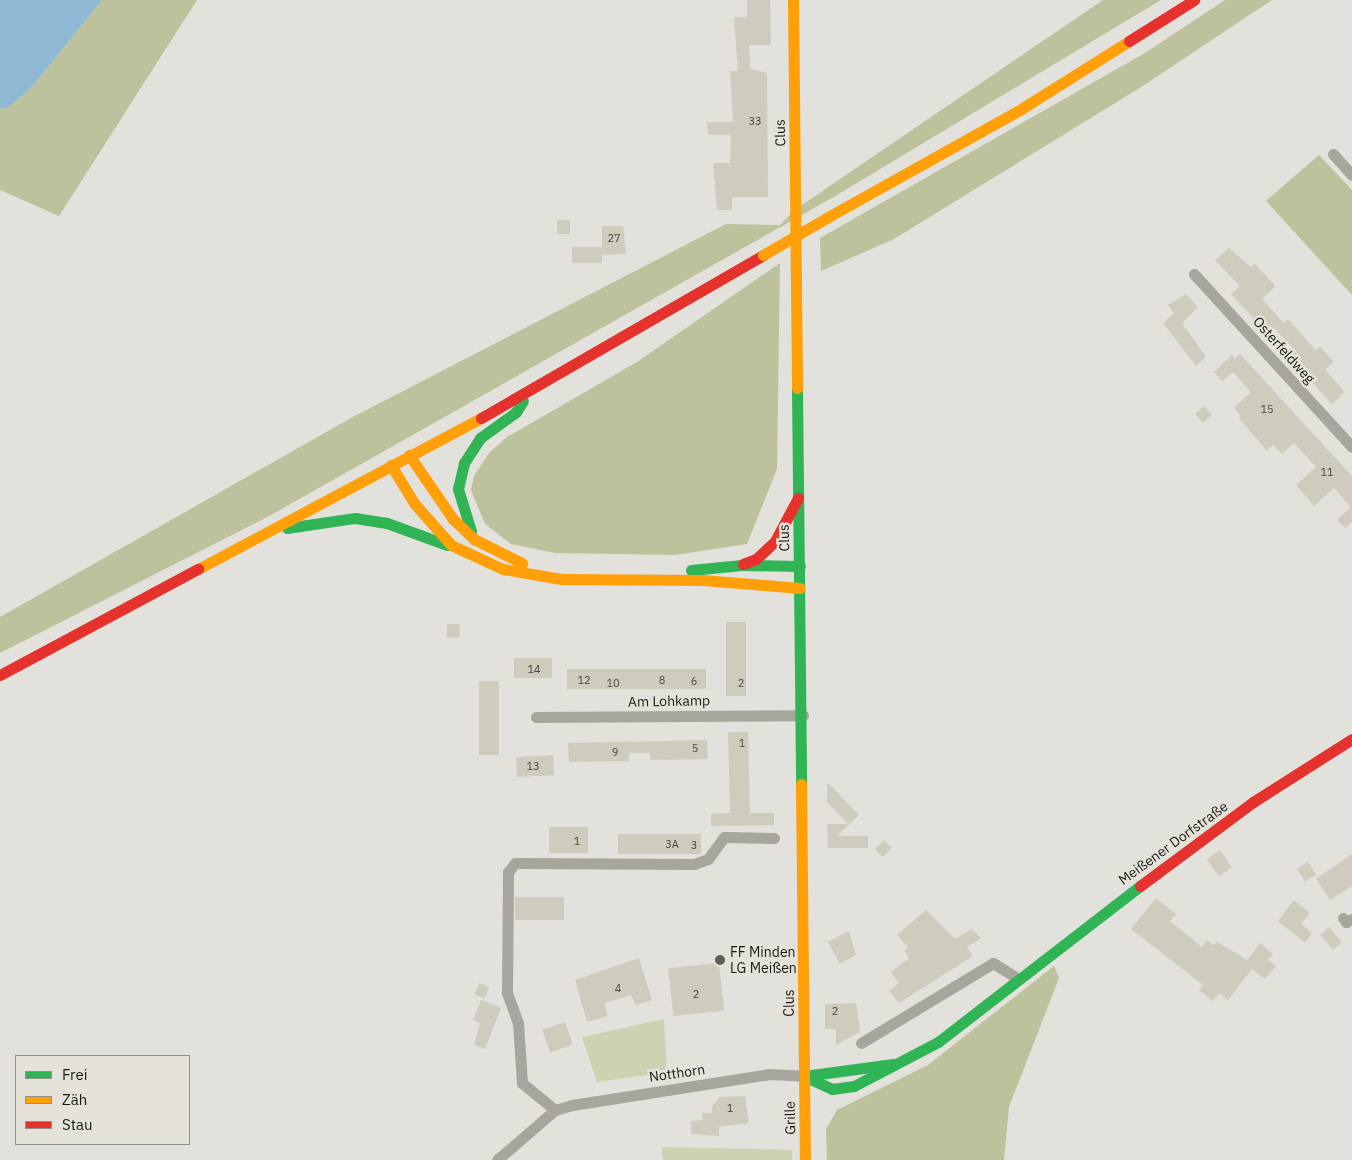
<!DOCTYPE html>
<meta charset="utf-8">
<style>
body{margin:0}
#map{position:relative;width:1352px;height:1160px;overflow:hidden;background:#e2e1dc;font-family:"IBM Plex Sans",sans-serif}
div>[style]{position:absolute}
.green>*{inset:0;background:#cdd2b2}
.forest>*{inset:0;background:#bdc29c}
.water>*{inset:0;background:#8fb8d4}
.building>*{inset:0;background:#cfccbd;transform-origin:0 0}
.street>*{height:11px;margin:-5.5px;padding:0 5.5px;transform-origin:5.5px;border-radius:5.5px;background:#a8a59c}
.fast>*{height:11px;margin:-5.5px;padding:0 5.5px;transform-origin:5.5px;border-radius:5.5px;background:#30b455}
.slow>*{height:11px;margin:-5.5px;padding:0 5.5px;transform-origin:5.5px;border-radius:5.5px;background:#ff9f0a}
.jam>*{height:11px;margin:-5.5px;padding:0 5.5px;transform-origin:5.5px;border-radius:5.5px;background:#e5322d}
.slow-bridge>*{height:11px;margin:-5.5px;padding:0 5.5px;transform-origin:5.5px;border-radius:5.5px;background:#ff9f0a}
.dots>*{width:14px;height:14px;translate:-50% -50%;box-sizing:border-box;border:2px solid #e5e2d9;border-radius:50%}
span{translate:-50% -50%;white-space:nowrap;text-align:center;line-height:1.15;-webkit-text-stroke:5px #e5e2d9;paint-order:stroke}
.number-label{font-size:11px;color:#46453f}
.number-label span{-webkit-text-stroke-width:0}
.street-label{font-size:14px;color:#191815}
.poi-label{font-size:14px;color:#191815}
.left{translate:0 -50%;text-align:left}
.legend{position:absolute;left:15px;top:1055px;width:175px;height:90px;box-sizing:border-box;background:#e5e2d9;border:1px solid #93918b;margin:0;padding:6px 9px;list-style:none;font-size:15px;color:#191815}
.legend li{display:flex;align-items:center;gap:10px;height:25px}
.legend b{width:25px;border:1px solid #93918b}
</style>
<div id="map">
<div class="green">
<div style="clip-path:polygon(664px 1019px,667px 1072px,597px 1082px,582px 1037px)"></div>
<div style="clip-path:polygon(662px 1147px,792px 1150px,792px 1160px,663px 1160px)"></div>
</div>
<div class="forest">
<div style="clip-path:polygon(102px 0,197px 0,59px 216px,0 190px,0 108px,6px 109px,31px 88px)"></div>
<div style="clip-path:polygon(1103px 0,1161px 0,837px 195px,271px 515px,0 653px,0 617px,351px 418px,726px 224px,780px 225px,796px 209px)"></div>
<div style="clip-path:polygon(1225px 0,1272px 0,1138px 89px,894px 239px,821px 271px,820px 238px,1145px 53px)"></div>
<div style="clip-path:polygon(1319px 155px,1352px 190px,1352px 295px,1266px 201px)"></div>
<div style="clip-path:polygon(780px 263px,777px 469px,747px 544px,675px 555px,555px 553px,511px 544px,485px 524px,471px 490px,474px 476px,489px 453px,507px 437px,637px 362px)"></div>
<div style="clip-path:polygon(1054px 966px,1059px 978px,1009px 1107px,1004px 1160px,827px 1160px,826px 1129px,837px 1110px,928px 1065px)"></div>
</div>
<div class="water">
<div style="clip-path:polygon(0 0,102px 0,31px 88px,6px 109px,0 108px)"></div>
</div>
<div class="building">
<div style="clip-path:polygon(747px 0,770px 0,771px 45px,749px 45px,750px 69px,767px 73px,768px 197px,732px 197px,732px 210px,717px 210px,713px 163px,730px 163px,731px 135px,708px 135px,707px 122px,733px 122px,730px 71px,738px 71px,734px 17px,747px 17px)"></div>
<div style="left:557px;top:220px;width:13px;height:14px"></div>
<div style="clip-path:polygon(602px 226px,623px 226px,626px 254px,602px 255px)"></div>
<div style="left:572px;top:247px;width:30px;height:16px"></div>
<div style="clip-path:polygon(1229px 248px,1251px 267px,1255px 264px,1273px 283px,1275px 287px,1262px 299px,1284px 323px,1288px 319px,1316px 350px,1320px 347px,1334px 362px,1325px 370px,1345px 392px,1332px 404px,1289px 357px,1296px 351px,1275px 329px,1269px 335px,1231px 294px,1240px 286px,1215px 260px)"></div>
<div style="clip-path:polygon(1186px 294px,1198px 307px,1182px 323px,1206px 357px,1196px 366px,1163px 323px,1174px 313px,1168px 305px)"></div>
<div style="clip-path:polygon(1240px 354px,1352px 476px,1352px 522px,1345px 528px,1337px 520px,1351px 507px,1334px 488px,1314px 506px,1296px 485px,1316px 467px,1294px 443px,1282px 454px,1273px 445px,1267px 451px,1239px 418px,1241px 416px,1234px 408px,1251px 392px,1233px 372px,1222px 381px,1214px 372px,1232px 355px,1235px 359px)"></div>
<div style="left:1204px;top:406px;width:12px;height:12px;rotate:48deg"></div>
<div style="left:726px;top:622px;width:20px;height:74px"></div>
<div style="clip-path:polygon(447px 624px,459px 624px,460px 637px,447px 638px)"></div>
<div style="left:552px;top:658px;width:20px;height:38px;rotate:90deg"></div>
<div style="left:706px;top:669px;width:20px;height:139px;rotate:90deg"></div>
<div style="left:479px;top:681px;width:20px;height:74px"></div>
<div style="clip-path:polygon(728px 732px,748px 732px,750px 813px,774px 813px,774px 825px,711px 826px,711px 814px,730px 813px)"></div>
<div style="clip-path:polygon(707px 740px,708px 759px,650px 760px,650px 753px,629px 753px,629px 761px,569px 762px,568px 743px)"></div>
<div style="left:553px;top:755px;width:20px;height:37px;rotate:87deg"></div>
<div style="clip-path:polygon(827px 782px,859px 815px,837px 836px,868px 836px,868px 848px,828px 848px,827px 824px,848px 824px,827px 802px)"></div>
<div style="left:588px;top:827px;width:26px;height:39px;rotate:90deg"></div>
<div style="left:618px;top:834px;width:83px;height:20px"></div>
<div style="left:884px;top:840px;width:11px;height:13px;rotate:45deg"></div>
<div style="left:1220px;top:850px;width:21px;height:16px;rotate:55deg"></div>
<div style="clip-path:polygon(1352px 854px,1352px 886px,1330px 900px,1316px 879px)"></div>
<div style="left:1308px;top:862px;width:15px;height:13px;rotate:58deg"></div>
<div style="left:515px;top:897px;width:49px;height:23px"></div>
<div style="clip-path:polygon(1156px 898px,1176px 914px,1170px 921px,1202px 947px,1207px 940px,1213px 945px,1217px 942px,1247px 960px,1260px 943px,1273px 954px,1268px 960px,1276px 966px,1265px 979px,1252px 969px,1228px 1000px,1220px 993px,1213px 1001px,1199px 990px,1203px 985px,1131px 929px)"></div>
<div style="clip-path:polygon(1294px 900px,1310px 913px,1301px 924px,1312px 933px,1305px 943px,1278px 921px)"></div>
<div style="clip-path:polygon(926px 910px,955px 939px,972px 929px,981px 938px,967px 947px,973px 956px,899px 1003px,889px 991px,899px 983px,891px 972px,909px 958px,904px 950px,909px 948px,897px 935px)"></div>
<div style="left:1329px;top:927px;width:20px;height:12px;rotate:49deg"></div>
<div style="clip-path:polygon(849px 931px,856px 955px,840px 964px,828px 942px)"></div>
<div style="clip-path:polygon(639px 958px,652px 1000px,636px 1005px,631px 995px,604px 1003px,608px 1016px,587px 1022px,575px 980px)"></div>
<div style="left:719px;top:963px;width:48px;height:51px;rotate:84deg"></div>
<div style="left:479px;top:983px;width:11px;height:12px;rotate:22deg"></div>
<div style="clip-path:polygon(481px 1000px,501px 1008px,485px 1049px,474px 1045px,480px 1023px,473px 1020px)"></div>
<div style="clip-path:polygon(856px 1003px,860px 1032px,836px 1045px,836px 1029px,825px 1029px,825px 1004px)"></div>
<div style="left:565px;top:1022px;width:24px;height:24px;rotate:71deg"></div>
<div style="clip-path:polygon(745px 1096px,749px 1123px,719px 1127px,719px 1136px,691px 1134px,691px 1121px,703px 1120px,702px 1113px,712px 1113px,712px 1106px,720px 1097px)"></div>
</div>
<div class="street">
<div style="left:1333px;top:154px;width:28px;rotate:48deg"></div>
<div style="left:1194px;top:274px;width:234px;rotate:47.6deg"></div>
<div style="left:536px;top:717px;width:267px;rotate:-0.4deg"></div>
<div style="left:1343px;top:918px;width:5px;rotate:53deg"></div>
<div style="left:1346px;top:922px;width:7px;rotate:-27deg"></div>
<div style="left:861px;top:1043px;width:154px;rotate:-31.2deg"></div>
<div style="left:993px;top:963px;width:28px;rotate:32deg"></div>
<div style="left:555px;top:1110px;width:43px;rotate:-140.7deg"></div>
<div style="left:522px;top:1083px;width:60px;rotate:-93.8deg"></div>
<div style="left:518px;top:1023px;width:33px;rotate:-110deg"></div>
<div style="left:507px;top:992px;width:120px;rotate:-89.5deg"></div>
<div style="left:508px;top:872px;width:11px;rotate:-52deg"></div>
<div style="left:515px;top:863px;width:179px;rotate:0.3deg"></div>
<div style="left:694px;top:864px;width:15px;rotate:-20deg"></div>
<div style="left:708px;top:859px;width:27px;rotate:-54deg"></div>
<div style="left:724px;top:837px;width:50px;rotate:1.1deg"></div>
<div style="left:497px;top:1160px;width:77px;rotate:-40.8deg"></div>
<div style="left:555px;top:1110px;width:18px;rotate:-16deg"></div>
<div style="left:572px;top:1105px;width:199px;rotate:-8.9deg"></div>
<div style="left:769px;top:1074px;width:35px;rotate:3deg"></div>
</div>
<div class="fast">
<div style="left:797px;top:388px;width:396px;rotate:89.4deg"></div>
<div style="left:287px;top:528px;width:69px;rotate:-8.4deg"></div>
<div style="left:355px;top:518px;width:32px;rotate:9deg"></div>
<div style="left:387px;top:523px;width:64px;rotate:20.1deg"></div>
<div style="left:471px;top:531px;width:44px;rotate:-107.2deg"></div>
<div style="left:458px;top:489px;width:27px;rotate:-77deg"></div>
<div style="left:464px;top:463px;width:30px;rotate:-57deg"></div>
<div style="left:480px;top:438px;width:44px;rotate:-35.8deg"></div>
<div style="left:516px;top:412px;width:13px;rotate:-58deg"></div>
<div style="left:691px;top:570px;width:51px;rotate:-5.6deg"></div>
<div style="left:742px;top:565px;width:58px;rotate:1deg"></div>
<div style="left:804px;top:1076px;width:31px;rotate:25deg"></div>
<div style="left:832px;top:1089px;width:22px;rotate:-8deg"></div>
<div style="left:854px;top:1086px;width:95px;rotate:-27.6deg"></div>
<div style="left:938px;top:1042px;width:255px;rotate:-37.7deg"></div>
<div style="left:804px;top:1076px;width:90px;rotate:-7.7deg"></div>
</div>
<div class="slow">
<div style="left:793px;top:0;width:388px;rotate:89.4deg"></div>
<div style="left:828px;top:217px;width:221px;rotate:-29.2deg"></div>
<div style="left:1021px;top:109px;width:128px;rotate:-32.2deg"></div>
<div style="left:409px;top:455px;width:78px;rotate:55.5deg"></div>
<div style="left:453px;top:519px;width:29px;rotate:44deg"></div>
<div style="left:474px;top:539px;width:54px;rotate:26.6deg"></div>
<div style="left:391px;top:465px;width:44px;rotate:58.8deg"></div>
<div style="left:414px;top:503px;width:56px;rotate:48.6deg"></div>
<div style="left:451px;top:545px;width:57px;rotate:24.8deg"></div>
<div style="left:503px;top:569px;width:59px;rotate:9.8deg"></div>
<div style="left:561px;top:579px;width:142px;rotate:0.4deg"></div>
<div style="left:703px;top:580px;width:97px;rotate:4.7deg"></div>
<div style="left:198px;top:569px;width:321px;rotate:-28.1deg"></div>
<div style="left:801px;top:784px;width:376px;rotate:89.4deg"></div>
</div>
<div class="jam">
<div style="left:1129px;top:41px;width:77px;rotate:-32.2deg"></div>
<div style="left:481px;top:418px;width:326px;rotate:-30deg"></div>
<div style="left:743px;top:564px;width:14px;rotate:-21deg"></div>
<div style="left:756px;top:559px;width:26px;rotate:-43deg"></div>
<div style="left:775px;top:541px;width:49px;rotate:-61.9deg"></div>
<div style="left:0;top:675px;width:225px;rotate:-28.2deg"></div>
<div style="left:1140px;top:886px;width:141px;rotate:-36.6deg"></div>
<div style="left:1253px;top:802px;width:117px;rotate:-32.5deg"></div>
</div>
<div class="slow-bridge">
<div style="left:763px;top:255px;width:75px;rotate:-30.3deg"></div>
</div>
<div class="dots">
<div style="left:720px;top:960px;background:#5f5e5b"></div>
</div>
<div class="number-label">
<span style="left:755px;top:121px">33</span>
<span style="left:614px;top:238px">27</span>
<span style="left:1267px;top:409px">15</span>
<span style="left:1327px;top:472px">11</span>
<span style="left:534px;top:669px">14</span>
<span style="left:584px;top:680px">12</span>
<span style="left:662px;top:680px">8</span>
<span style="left:694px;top:681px">6</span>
<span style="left:613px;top:683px">10</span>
<span style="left:741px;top:683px">2</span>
<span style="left:742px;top:743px">1</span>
<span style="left:695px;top:748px">5</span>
<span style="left:615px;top:752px">9</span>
<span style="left:533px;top:766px">13</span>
<span style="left:577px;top:841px">1</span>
<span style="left:672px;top:844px">3A</span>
<span style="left:694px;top:845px">3</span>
<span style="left:618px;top:988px">4</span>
<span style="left:696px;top:994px">2</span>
<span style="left:835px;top:1011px">2</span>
<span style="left:730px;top:1108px">1</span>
</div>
<div class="street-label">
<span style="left:780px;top:133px;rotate:-91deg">Clus</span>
<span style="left:1284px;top:350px;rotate:48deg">Osterfeldweg</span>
<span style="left:784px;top:538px;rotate:-91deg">Clus</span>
<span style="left:669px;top:701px;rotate:-1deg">Am Lohkamp</span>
<span style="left:1173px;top:843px;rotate:-36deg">Meißener Dorfstraße</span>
<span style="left:789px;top:1003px;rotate:-90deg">Clus</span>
<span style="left:677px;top:1073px;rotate:-8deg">Notthorn</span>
<span style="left:790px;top:1118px;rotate:-91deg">Grille</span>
</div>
<div class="poi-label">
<span class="left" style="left:730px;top:960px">FF Minden<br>LG Meißen</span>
</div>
<ul class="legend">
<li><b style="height:6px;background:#30b455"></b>Frei</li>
<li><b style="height:6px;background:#ff9f0a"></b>Zäh</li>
<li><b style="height:6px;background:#e5322d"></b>Stau</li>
</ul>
</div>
